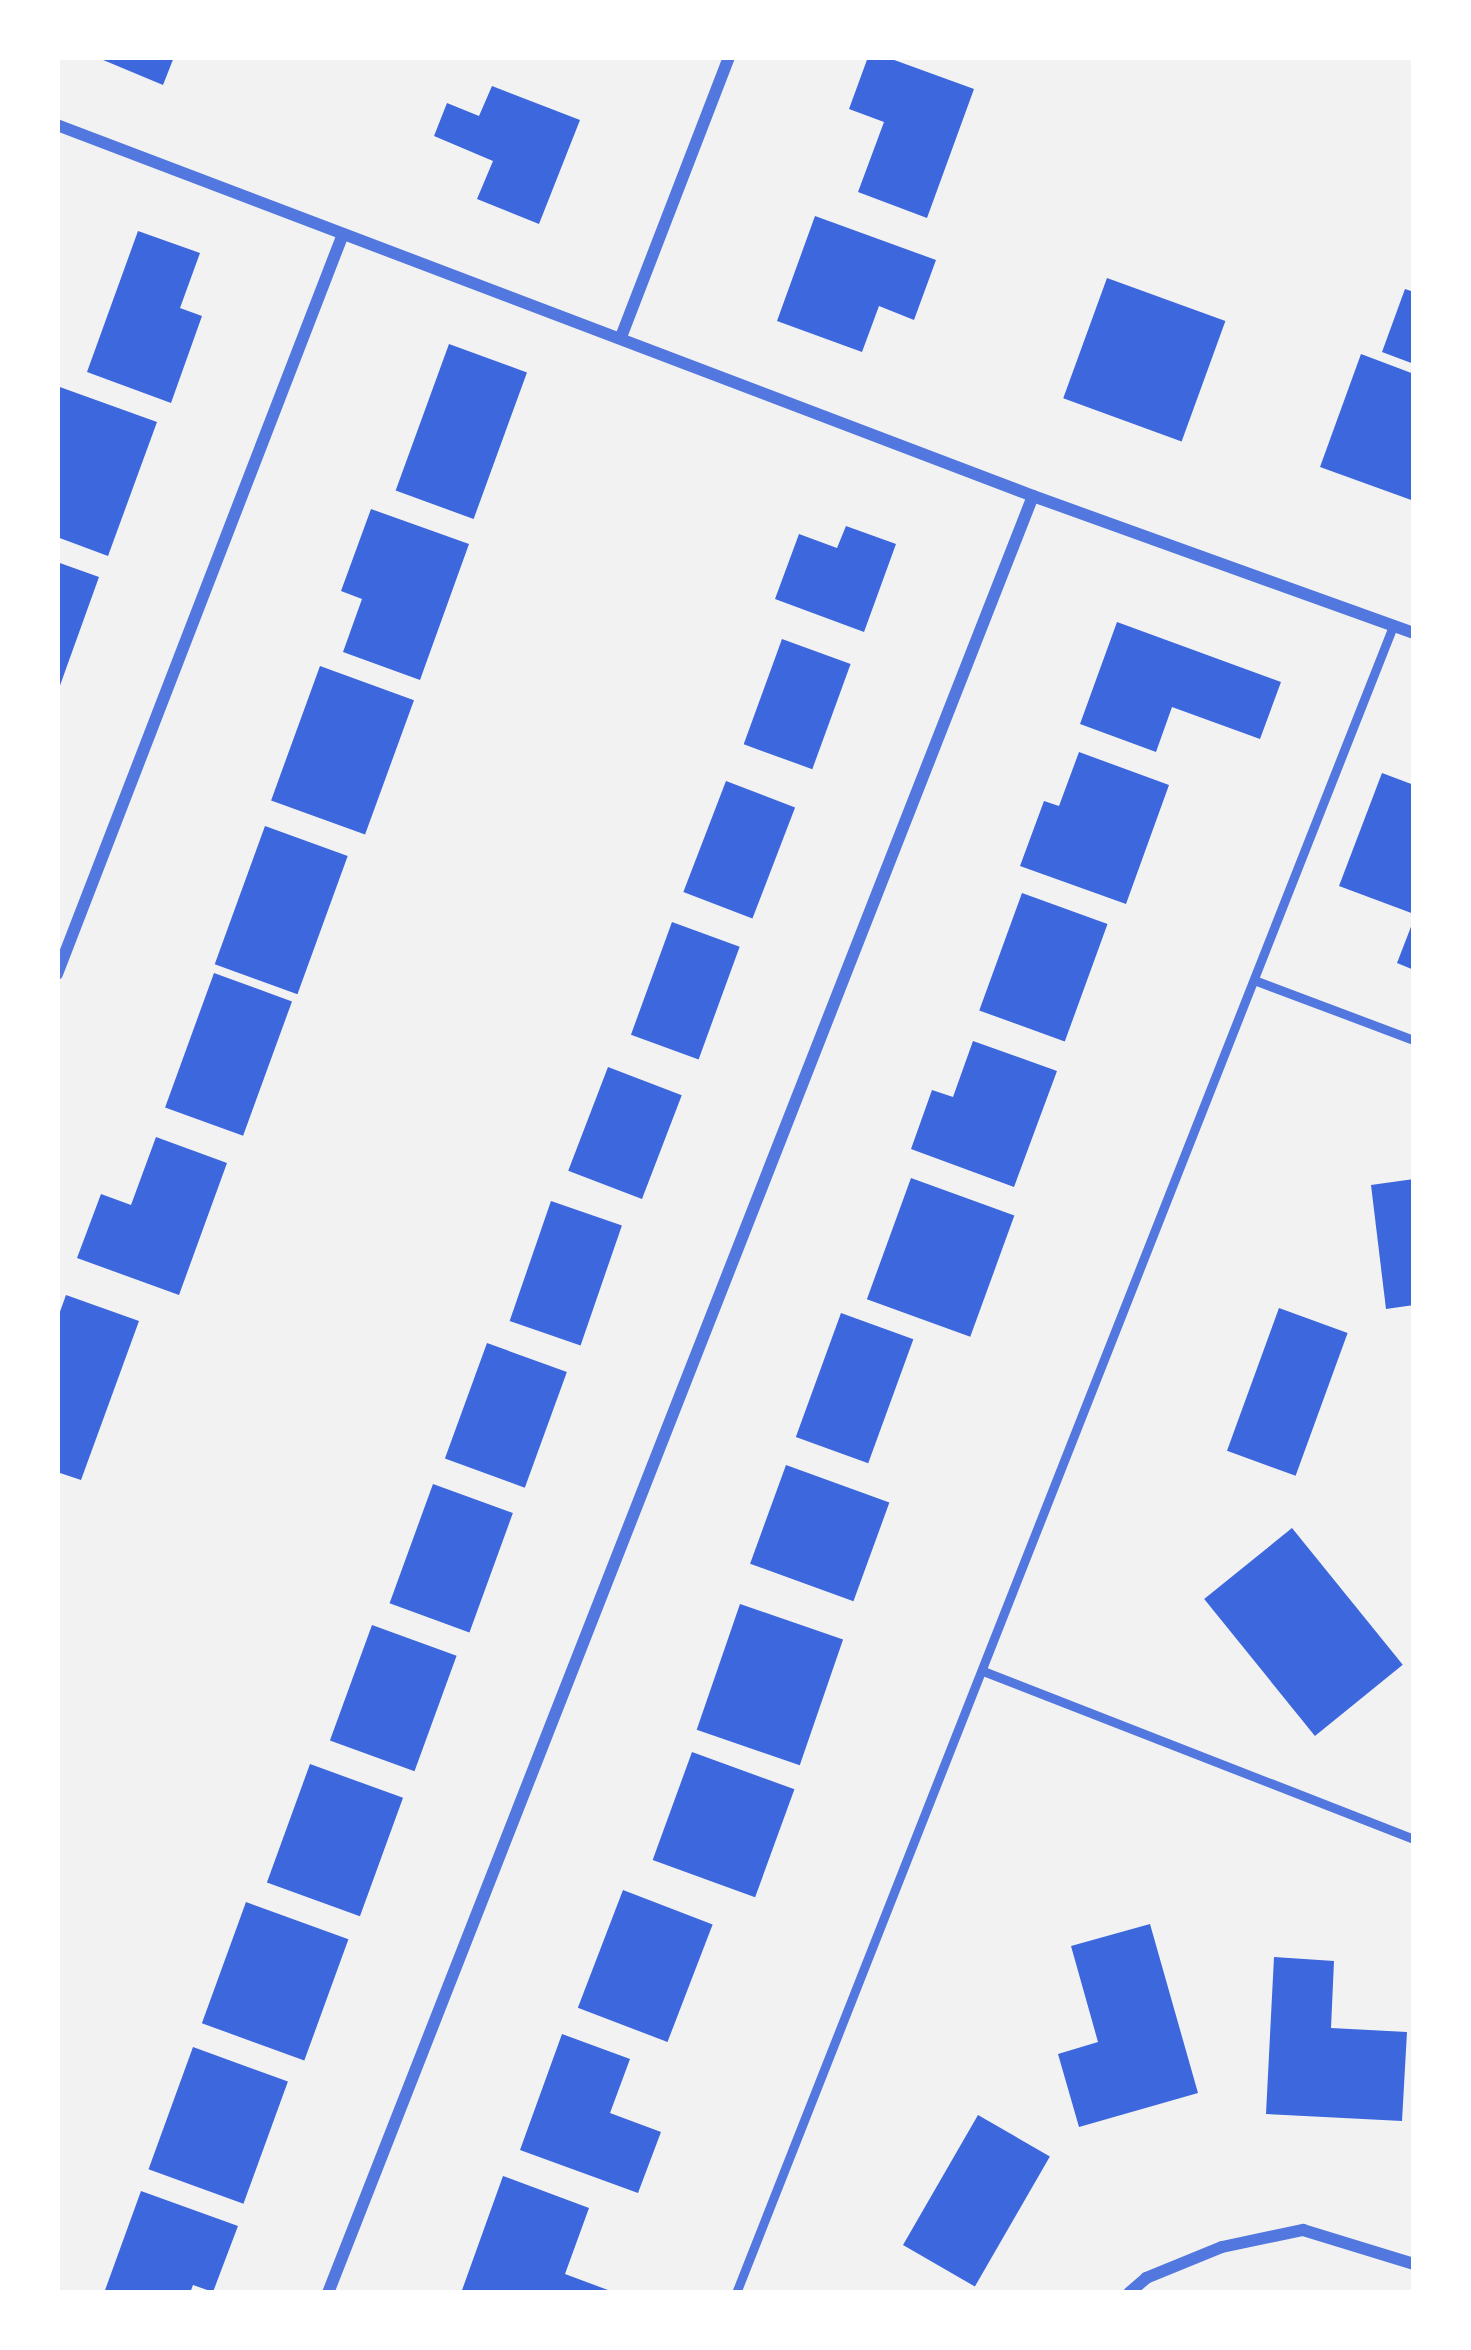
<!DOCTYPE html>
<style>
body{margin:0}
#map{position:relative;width:1471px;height:2350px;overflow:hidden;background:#f2f2f2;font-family:"IBM Plex Sans",sans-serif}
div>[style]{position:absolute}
.building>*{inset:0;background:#3d67dc;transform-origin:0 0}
.service>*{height:9px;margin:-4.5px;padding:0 4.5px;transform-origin:4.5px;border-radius:4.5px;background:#5277de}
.minor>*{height:12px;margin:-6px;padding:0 6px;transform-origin:6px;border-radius:6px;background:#5277de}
span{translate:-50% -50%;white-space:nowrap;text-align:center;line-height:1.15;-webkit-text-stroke:9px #fff;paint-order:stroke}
.frame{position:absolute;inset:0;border:60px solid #fff;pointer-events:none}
</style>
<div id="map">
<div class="building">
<div style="clip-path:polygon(96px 57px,174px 57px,163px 85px)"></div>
<div style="clip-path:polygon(868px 57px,886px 57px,974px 89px,927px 218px,858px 192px,884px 122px,849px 109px)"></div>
<div style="clip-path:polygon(492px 86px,580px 120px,539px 224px,477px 199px,493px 161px,434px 136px,447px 103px,479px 116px)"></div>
<div style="clip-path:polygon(815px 216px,936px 260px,914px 320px,879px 306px,862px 352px,777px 321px)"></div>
<div style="clip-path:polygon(138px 231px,200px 253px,180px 308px,202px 316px,171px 403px,87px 372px)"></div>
<div style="left:1107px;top:278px;width:126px;height:128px;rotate:20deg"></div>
<div style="clip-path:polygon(1405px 289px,1414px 292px,1414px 364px,1382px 352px)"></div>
<div style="left:449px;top:344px;width:83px;height:156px;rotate:20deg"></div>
<div style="clip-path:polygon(1361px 354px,1414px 374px,1414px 501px,1320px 467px)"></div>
<div style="clip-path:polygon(57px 386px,157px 422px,108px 556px,57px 537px)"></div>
<div style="clip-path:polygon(371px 509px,469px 544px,420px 680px,343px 652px,362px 599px,341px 591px)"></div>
<div style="clip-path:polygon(846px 526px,896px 544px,864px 632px,775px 599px,799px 534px,837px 548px)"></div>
<div style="clip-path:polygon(57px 562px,99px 577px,58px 691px,57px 690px)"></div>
<div style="clip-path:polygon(1117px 622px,1281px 682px,1260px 739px,1172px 707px,1156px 752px,1080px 724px)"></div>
<div style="left:782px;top:639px;width:73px;height:112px;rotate:20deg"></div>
<div style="left:320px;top:666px;width:100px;height:143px;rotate:20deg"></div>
<div style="clip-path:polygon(1079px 752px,1169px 785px,1126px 904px,1020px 866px,1044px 801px,1059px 806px)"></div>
<div style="clip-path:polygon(1382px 773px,1414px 785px,1414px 914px,1339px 886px)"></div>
<div style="left:726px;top:781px;width:74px;height:119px;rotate:21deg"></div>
<div style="left:265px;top:826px;width:88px;height:147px;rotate:20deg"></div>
<div style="left:1022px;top:893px;width:91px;height:125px;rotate:20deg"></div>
<div style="clip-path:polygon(1414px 919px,1414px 970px,1397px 963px)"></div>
<div style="left:672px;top:922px;width:72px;height:120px;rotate:20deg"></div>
<div style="left:214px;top:973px;width:83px;height:143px;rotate:20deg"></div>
<div style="clip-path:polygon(973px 1041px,1057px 1071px,1014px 1187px,911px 1149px,932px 1090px,953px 1097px)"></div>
<div style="left:608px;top:1067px;width:79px;height:111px;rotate:21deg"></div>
<div style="clip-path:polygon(156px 1137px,227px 1163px,179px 1295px,77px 1258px,101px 1194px,131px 1205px)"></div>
<div style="left:911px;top:1178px;width:110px;height:129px;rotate:20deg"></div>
<div style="clip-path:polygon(1414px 1179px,1414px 1305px,1386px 1309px,1371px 1185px)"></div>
<div style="left:551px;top:1201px;width:75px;height:127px;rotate:19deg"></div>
<div style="clip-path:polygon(66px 1295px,139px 1321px,81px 1480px,57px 1472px,57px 1320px)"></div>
<div style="left:1279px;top:1308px;width:73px;height:152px;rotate:20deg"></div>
<div style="left:841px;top:1313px;width:77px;height:132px;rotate:20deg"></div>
<div style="left:487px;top:1343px;width:85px;height:123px;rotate:20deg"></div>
<div style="left:786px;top:1465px;width:110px;height:105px;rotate:20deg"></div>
<div style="left:433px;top:1484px;width:85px;height:127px;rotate:20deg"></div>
<div style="left:1292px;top:1528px;width:176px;height:113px;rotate:51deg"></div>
<div style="left:740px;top:1604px;width:109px;height:133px;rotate:19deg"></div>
<div style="left:372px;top:1625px;width:90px;height:123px;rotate:20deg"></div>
<div style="left:692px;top:1752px;width:109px;height:115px;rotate:20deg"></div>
<div style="left:310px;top:1764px;width:99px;height:126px;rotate:20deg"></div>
<div style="left:623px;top:1890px;width:96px;height:126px;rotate:21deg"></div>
<div style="left:246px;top:1902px;width:109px;height:129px;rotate:20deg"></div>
<div style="clip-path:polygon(1150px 1924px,1198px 2093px,1079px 2127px,1058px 2054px,1098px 2042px,1071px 1946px)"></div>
<div style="clip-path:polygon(1274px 1957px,1334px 1961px,1331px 2028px,1407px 2032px,1402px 2121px,1266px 2114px)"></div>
<div style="clip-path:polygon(562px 2034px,630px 2059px,610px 2113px,661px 2132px,638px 2193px,520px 2150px)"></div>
<div style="left:193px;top:2047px;width:101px;height:130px;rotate:20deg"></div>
<div style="left:978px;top:2115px;width:83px;height:150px;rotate:30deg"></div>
<div style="clip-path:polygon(503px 2176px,589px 2208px,565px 2274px,616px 2293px,461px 2293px)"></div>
<div style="clip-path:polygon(141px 2191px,238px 2226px,213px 2292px,193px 2285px,190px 2293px,104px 2293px)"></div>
</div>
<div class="service">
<div style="left:1254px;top:980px;width:171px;rotate:20.6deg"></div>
<div style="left:983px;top:1671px;width:463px;rotate:21.3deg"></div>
<div style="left:736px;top:2293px;width:1792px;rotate:-68.49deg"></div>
</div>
<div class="minor">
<div style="left:57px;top:125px;width:1044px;rotate:20.81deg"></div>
<div style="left:1033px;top:496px;width:405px;rotate:19.8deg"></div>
<div style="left:621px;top:337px;width:300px;rotate:-68.9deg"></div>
<div style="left:57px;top:974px;width:793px;rotate:-68.87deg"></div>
<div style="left:328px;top:2293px;width:1930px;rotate:-68.58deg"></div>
<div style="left:1129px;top:2293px;width:23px;rotate:-41deg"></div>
<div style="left:1146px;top:2278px;width:82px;rotate:-22.2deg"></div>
<div style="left:1222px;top:2247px;width:83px;rotate:-11.9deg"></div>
<div style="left:1303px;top:2230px;width:116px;rotate:17deg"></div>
</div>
<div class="frame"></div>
</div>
